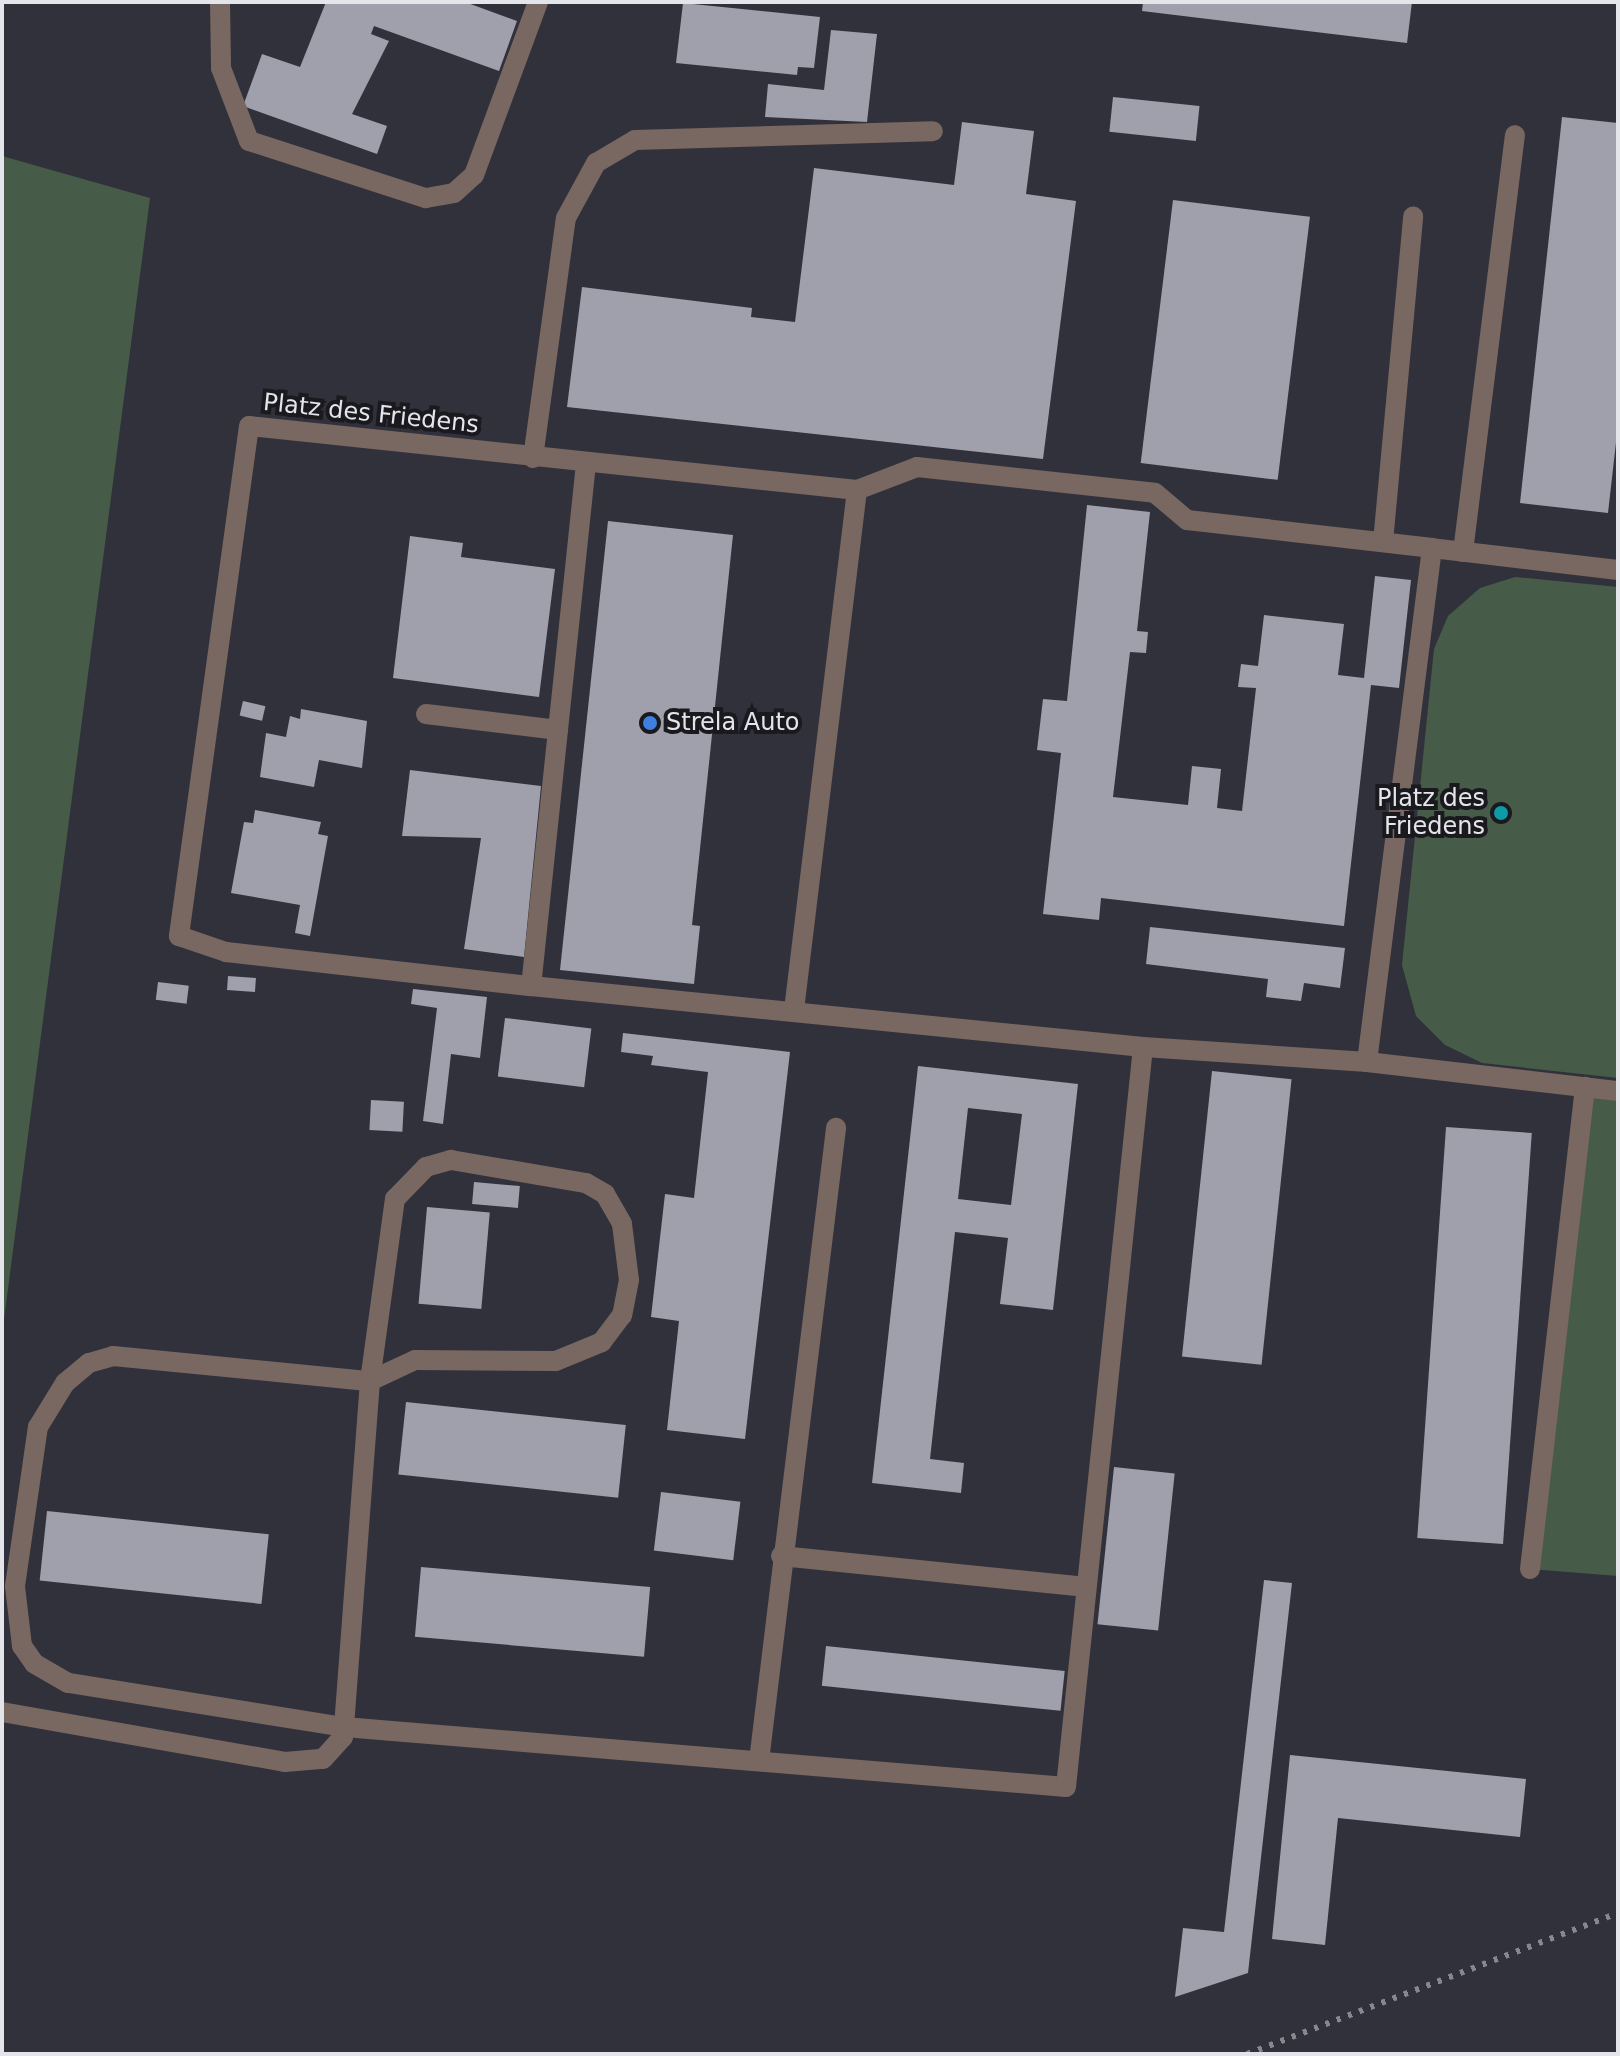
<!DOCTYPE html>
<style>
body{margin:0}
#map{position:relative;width:1620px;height:2056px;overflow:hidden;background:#30313b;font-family:"DejaVu Sans",sans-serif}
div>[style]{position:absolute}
.green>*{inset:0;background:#465c49}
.building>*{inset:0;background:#9fa0ac;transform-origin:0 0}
.lane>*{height:20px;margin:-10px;padding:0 10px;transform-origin:10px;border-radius:10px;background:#796761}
.street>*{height:20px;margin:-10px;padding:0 10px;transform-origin:10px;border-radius:10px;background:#796761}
.rail>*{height:6px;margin-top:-3px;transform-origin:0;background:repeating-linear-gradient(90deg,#86878f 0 4px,transparent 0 12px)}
.dots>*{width:22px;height:22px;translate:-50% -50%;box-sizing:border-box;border:4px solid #19191e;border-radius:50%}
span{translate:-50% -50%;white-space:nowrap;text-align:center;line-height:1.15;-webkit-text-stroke:8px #19191e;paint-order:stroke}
.street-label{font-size:24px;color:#e4e4eb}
.poi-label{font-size:24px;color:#e4e4eb}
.left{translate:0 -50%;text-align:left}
.right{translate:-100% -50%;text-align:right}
.frame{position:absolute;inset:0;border:4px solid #e4e4eb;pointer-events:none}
</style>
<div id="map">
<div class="green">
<div style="clip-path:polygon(2px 156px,150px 198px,2px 1335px)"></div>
<div style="clip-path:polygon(1515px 577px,1618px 587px,1618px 1078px,1482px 1063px,1445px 1045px,1416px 1016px,1402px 965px,1434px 649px,1448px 616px,1480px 588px)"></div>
<div style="clip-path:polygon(1585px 1087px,1618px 1091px,1618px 1576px,1530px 1569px)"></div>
</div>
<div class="building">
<div style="clip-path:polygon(326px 2px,465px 2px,517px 21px,499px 71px,374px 26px,371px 34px,389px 41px,352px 114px,387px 126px,377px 154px,243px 106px,262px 54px,300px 67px)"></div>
<div style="clip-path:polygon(1143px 2px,1412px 2px,1407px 43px,1142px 11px)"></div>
<div style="clip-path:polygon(683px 3px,820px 17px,814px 68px,798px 67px,797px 75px,676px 63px)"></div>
<div style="clip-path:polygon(831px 30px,877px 34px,867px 122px,765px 117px,768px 84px,824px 90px)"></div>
<div style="left:1113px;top:97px;width:87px;height:35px;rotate:6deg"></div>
<div style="clip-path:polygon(1562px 117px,1618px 123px,1618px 425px,1608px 513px,1520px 503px)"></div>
<div style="clip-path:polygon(962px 122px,1034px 131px,1026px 194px,1076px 201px,1043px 459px,567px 407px,582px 287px,752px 308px,751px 317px,795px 322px,814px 168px,954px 185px)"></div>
<div style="left:1173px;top:200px;width:138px;height:265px;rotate:7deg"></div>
<div style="clip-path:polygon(1087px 505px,1150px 512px,1137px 631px,1148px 632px,1146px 653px,1130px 652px,1113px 797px,1188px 805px,1192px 766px,1221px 769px,1217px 808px,1242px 811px,1256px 688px,1238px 687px,1241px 664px,1258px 666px,1264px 615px,1344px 624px,1338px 675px,1364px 678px,1375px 576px,1411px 580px,1399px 688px,1371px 685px,1344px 926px,1101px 898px,1099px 920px,1043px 914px,1061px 753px,1037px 750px,1043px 699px,1067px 701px)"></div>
<div style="clip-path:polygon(608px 521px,733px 535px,692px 925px,700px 926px,694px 984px,560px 970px)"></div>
<div style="clip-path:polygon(410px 536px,463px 543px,461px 557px,555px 569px,539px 697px,393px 678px)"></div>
<div style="left:243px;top:701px;width:23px;height:15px;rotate:13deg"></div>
<div style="clip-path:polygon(301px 709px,367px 721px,362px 768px,319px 760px,314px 787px,260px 777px,266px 733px,286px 737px,290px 716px,300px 719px)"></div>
<div style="clip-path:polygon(410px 770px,541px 786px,524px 957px,464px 949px,481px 838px,402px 836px)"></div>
<div style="clip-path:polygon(255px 810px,321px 822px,318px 834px,328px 836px,310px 936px,295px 933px,300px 905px,231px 893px,244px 822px,253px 823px)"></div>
<div style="clip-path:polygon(1150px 927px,1345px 948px,1340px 988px,1304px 983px,1301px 1001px,1266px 997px,1268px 979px,1146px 964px)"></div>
<div style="left:228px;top:976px;width:28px;height:14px;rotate:4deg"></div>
<div style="left:158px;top:982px;width:31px;height:18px;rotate:7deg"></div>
<div style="clip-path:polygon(413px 989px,487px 997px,480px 1058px,451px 1054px,443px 1124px,423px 1121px,437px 1008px,411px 1004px)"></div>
<div style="left:505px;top:1018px;width:87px;height:59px;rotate:7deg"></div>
<div style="clip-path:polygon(623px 1033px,790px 1052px,745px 1439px,667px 1430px,679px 1321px,651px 1317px,665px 1194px,694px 1198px,708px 1072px,651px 1065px,653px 1056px,621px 1052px)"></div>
<div style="clip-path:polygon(evenodd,918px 1066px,1078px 1084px,1053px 1310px,1000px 1304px,1008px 1238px,955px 1232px,930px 1459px,964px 1463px,961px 1493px,872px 1483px,918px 1066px,968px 1108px,1022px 1114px,1011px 1205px,958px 1199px,968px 1108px)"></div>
<div style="left:1212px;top:1071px;width:80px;height:287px;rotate:6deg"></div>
<div style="left:371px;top:1100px;width:33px;height:30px;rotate:3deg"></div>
<div style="left:1446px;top:1127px;width:86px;height:412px;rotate:4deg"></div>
<div style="left:474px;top:1182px;width:46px;height:22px;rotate:5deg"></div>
<div style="left:427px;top:1207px;width:63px;height:97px;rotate:5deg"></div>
<div style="left:406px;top:1402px;width:221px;height:73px;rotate:6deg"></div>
<div style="left:1114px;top:1467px;width:61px;height:158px;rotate:6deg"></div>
<div style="left:661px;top:1492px;width:80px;height:59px;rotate:7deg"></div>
<div style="left:47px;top:1511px;width:223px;height:70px;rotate:6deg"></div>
<div style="left:421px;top:1567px;width:230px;height:70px;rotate:5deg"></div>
<div style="clip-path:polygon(1264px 1580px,1292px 1583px,1248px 1973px,1175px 1997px,1183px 1928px,1224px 1932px)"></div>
<div style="left:826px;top:1646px;width:240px;height:40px;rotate:6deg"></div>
<div style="clip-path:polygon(1290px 1755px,1526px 1779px,1520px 1837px,1338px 1818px,1325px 1945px,1272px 1939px)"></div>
</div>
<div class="lane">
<div style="left:220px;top:2px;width:66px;rotate:89.1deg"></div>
<div style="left:221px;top:68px;width:78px;rotate:69deg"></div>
<div style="left:249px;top:141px;width:186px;rotate:17.9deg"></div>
<div style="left:426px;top:198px;width:28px;rotate:-10deg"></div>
<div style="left:454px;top:193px;width:27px;rotate:-42deg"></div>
<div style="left:474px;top:175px;width:184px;rotate:-69.7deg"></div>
<div style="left:533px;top:458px;width:242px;rotate:-82.2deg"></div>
<div style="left:566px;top:218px;width:63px;rotate:-61.4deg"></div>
<div style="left:596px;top:163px;width:45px;rotate:-30.5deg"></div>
<div style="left:635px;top:140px;width:298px;rotate:-1.7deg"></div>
<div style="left:857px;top:490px;width:64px;rotate:-21deg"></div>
<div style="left:917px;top:467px;width:239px;rotate:6.2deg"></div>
<div style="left:1155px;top:493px;width:42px;rotate:40.2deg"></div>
<div style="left:1187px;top:520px;width:247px;rotate:6.5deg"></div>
<div style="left:1383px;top:542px;width:327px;rotate:-84.7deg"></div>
<div style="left:1463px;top:552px;width:420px;rotate:-82.9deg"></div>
<div style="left:426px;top:714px;width:133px;rotate:6.9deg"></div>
<div style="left:558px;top:730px;width:257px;rotate:96deg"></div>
<div style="left:558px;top:730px;width:268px;rotate:-84deg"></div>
<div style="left:794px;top:1010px;width:524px;rotate:-83.09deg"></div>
<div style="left:857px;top:490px;width:611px;rotate:-173.99deg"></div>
<div style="left:249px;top:426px;width:515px;rotate:97.82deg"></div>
<div style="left:179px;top:936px;width:50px;rotate:18.8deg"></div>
<div style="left:226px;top:952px;width:307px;rotate:6.4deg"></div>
<div style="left:531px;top:986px;width:615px;rotate:5.69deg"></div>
<div style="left:1143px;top:1047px;width:225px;rotate:3.8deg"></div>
<div style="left:451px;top:1160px;width:137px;rotate:9.7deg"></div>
<div style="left:586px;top:1183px;width:22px;rotate:30deg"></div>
<div style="left:605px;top:1194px;width:34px;rotate:60deg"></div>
<div style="left:622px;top:1224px;width:56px;rotate:82.9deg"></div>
<div style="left:629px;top:1280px;width:36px;rotate:101deg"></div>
<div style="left:622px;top:1315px;width:34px;rotate:127deg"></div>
<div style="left:602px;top:1342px;width:50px;rotate:157.6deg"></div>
<div style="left:556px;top:1361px;width:141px;rotate:-179.6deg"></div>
<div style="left:415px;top:1360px;width:50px;rotate:155deg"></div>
<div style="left:370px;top:1381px;width:184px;rotate:-82.2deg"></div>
<div style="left:395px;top:1199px;width:45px;rotate:-45.9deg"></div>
<div style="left:426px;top:1167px;width:26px;rotate:-16deg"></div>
<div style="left:781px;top:1556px;width:307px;rotate:5.8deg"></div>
<div style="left:1530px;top:1569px;width:52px;rotate:-83.4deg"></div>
<div style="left:2px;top:1712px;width:287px;rotate:10deg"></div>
<div style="left:285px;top:1762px;width:38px;rotate:-5deg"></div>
<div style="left:323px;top:1759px;width:30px;rotate:-48deg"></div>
<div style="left:343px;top:1737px;width:10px;rotate:-84deg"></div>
<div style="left:344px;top:1727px;width:279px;rotate:-170.9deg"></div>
<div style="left:68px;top:1683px;width:39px;rotate:-150deg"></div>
<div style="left:34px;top:1663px;width:21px;rotate:-125deg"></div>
<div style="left:22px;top:1646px;width:60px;rotate:-96.7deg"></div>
<div style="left:15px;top:1586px;width:161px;rotate:-81.8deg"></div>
<div style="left:38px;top:1427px;width:52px;rotate:-58.5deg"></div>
<div style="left:65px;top:1383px;width:31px;rotate:-40deg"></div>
<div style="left:89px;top:1363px;width:25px;rotate:-16deg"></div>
<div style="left:113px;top:1356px;width:258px;rotate:5.6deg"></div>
<div style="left:370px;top:1381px;width:347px;rotate:94.3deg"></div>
<div style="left:344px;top:1727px;width:724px;rotate:4.75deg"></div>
<div style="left:1066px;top:1787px;width:744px;rotate:-84.06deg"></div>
<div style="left:759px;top:1761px;width:638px;rotate:-83.06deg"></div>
</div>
<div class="street">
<div style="left:1618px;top:570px;width:187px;rotate:-173.3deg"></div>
<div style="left:1432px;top:548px;width:518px;rotate:97.21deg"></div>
<div style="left:1367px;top:1062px;width:253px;rotate:6.6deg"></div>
<div style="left:1536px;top:1517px;width:433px;rotate:-83.5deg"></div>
</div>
<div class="rail">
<div style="left:1247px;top:2054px;width:397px;rotate:-20.8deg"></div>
</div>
<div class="dots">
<div style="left:650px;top:723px;background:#3f7fe0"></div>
<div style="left:1501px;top:813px;background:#0f9aa8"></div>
</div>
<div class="street-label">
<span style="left:371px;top:414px;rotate:6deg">Platz des Friedens</span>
</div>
<div class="poi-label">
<span class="left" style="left:666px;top:723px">Strela Auto</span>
<span class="right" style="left:1485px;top:813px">Platz des<br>Friedens</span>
</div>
<div class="frame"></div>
</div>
